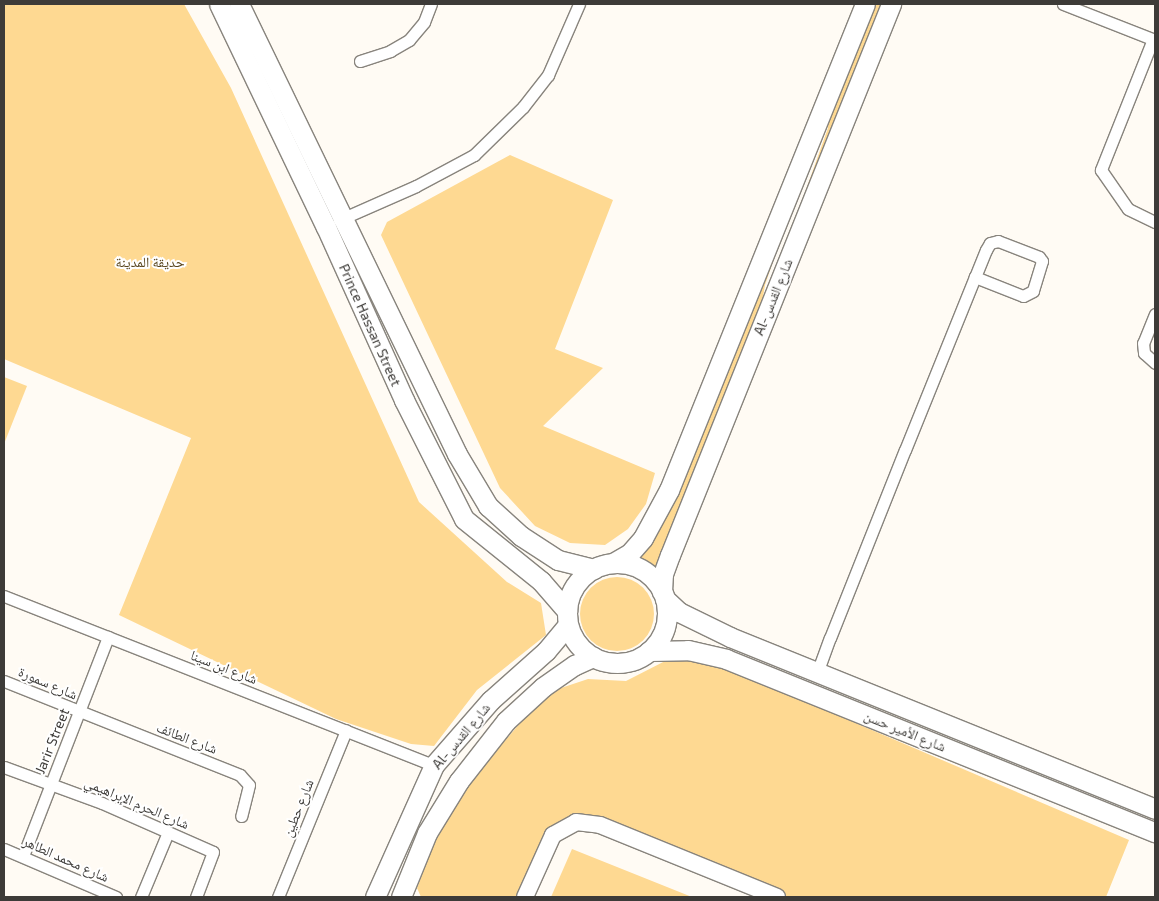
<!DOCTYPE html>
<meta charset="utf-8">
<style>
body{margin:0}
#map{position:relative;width:1159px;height:901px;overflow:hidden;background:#fffbf4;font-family:"Exo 2","Noto Naskh Arabic",sans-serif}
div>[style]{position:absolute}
.green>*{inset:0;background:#fed992}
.round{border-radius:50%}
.roads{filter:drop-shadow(1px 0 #88847d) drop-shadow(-1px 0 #88847d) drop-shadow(0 1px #88847d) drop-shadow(0 -1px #88847d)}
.minor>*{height:11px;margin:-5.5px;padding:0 5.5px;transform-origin:5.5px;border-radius:5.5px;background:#fff}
.secondary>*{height:16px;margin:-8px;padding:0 8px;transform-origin:8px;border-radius:8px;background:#fff}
.primary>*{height:19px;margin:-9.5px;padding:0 9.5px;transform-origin:9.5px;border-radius:9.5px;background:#fff}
.primary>.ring{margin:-9.5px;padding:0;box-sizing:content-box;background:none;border:19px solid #fff;border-radius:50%}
span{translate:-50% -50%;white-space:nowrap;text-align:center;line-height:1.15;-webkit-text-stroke:4px #fff;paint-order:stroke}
.park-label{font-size:14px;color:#58451d}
.street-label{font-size:14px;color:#3d3b38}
.frame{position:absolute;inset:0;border:5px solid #3d3b38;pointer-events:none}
</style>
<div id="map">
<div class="green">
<div style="clip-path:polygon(4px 4px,184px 4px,231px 88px,419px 502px,507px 582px,541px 603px,546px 635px,477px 690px,434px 746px,411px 744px,336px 719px,119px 615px,191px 438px,4px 359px)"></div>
<div style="clip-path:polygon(873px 4px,884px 4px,803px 198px,828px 128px,826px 119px)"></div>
<div style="clip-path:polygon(510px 155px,613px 200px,555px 349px,603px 368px,543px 426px,655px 473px,646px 504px,628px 529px,605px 545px,570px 543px,535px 526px,500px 488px,381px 235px,387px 222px)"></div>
<div style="clip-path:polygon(786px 224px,765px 285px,761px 309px,659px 569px,637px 559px,664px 518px)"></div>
<div style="clip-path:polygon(4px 377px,27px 386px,4px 444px)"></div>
<div class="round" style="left:580px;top:577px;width:74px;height:74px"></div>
<div style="clip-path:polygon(671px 658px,706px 659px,1129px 840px,1106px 897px,784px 897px,581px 818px,550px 832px,523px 897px,421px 897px,417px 888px,433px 846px,460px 794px,520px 723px,555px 690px,588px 679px,626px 681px)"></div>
<div style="clip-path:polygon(572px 849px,692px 897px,551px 897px)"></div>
</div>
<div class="roads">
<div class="minor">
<div style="left:1063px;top:4px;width:99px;rotate:21.4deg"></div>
<div style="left:1153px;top:39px;width:141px;rotate:111.7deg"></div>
<div style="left:1101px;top:170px;width:47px;rotate:55.3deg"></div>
<div style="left:1128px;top:209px;width:30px;rotate:26deg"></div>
<div style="left:360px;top:61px;width:32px;rotate:-18deg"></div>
<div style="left:390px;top:51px;width:22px;rotate:-30deg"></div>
<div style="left:409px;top:40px;width:23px;rotate:-50deg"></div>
<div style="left:424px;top:22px;width:19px;rotate:-69deg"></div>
<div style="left:339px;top:220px;width:84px;rotate:-23.8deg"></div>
<div style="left:416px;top:186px;width:66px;rotate:-28.1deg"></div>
<div style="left:474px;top:155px;width:69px;rotate:-44.4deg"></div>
<div style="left:523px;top:107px;width:41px;rotate:-52deg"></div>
<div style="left:548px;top:75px;width:77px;rotate:-66.4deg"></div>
<div style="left:1155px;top:314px;width:31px;rotate:112deg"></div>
<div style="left:1143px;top:343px;width:10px;rotate:84deg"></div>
<div style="left:1144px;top:353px;width:15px;rotate:42deg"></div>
<div style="left:4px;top:596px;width:462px;rotate:21.5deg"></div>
<div style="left:817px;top:673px;width:37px;rotate:-70deg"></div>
<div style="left:830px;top:638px;width:202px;rotate:-68.3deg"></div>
<div style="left:905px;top:450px;width:187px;rotate:-68deg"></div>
<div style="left:975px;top:277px;width:29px;rotate:-68deg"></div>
<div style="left:986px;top:250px;width:8px;rotate:-60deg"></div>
<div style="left:990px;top:243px;width:8px;rotate:-14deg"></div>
<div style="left:998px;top:241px;width:44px;rotate:21.3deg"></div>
<div style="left:1039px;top:257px;width:5px;rotate:53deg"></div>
<div style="left:1042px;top:261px;width:31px;rotate:107deg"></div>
<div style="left:1033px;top:291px;width:11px;rotate:153deg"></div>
<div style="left:1023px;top:296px;width:52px;rotate:-158.4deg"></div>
<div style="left:4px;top:681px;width:254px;rotate:21.7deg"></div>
<div style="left:240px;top:775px;width:13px;rotate:48deg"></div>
<div style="left:249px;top:785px;width:32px;rotate:104deg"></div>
<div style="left:4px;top:767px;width:104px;rotate:20.2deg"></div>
<div style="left:102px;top:803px;width:121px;rotate:23.8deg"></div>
<div style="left:213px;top:852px;width:48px;rotate:110.7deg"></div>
<div style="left:4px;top:849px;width:122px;rotate:23.2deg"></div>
<div style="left:23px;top:856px;width:235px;rotate:-68.8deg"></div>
<div style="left:141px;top:897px;width:70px;rotate:-67.4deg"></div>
<div style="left:278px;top:897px;width:180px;rotate:-67.8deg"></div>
</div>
<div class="secondary">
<div style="left:525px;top:897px;width:68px;rotate:-65.7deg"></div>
<div style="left:553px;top:835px;width:26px;rotate:-29deg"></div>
<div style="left:576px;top:822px;width:24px;rotate:7deg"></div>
<div style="left:600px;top:825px;width:191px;rotate:22.1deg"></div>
</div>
<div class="primary">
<div style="left:219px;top:4px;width:247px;rotate:64.4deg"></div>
<div style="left:326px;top:227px;width:190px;rotate:65.7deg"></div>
<div style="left:404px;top:400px;width:133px;rotate:63.2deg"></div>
<div style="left:464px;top:519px;width:99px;rotate:38.8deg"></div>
<div style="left:541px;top:581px;width:40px;rotate:49deg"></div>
<div style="left:239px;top:4px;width:500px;rotate:64.15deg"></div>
<div style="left:457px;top:454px;width:61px;rotate:59.2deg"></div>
<div style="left:488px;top:506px;width:45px;rotate:42.3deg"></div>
<div style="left:521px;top:536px;width:44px;rotate:33deg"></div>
<div style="left:558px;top:560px;width:37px;rotate:14deg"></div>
<div style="left:613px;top:563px;width:20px;rotate:-30deg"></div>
<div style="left:630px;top:553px;width:20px;rotate:-49deg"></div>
<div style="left:643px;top:538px;width:55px;rotate:-61.6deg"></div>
<div style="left:669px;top:490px;width:524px;rotate:-68.04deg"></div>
<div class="ring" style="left:567px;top:563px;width:81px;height:81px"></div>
<div style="left:662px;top:592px;width:18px;rotate:-87deg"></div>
<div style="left:663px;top:574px;width:20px;rotate:-70deg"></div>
<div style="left:670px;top:555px;width:594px;rotate:-68.14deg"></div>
<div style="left:665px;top:599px;width:19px;rotate:43deg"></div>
<div style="left:679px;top:612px;width:57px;rotate:26.1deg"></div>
<div style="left:730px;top:637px;width:458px;rotate:22deg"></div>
<div style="left:649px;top:651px;width:39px;rotate:-1deg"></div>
<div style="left:688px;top:650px;width:39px;rotate:13deg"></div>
<div style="left:726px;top:659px;width:463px;rotate:22deg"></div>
<div style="left:375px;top:897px;width:145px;rotate:-65.9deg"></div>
<div style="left:434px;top:765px;width:86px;rotate:-48.8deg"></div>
<div style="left:491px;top:700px;width:74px;rotate:-41.7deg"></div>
<div style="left:546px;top:651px;width:34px;rotate:-50deg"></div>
<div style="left:401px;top:897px;width:69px;rotate:-67.9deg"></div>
<div style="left:427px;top:833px;width:61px;rotate:-58.4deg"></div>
<div style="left:459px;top:781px;width:76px;rotate:-51.9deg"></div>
<div style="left:506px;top:721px;width:50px;rotate:-42.6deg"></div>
<div style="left:543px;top:687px;width:39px;rotate:-35deg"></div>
<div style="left:575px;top:665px;width:20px;rotate:-24deg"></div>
</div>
</div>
<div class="park-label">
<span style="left:150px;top:262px">حديقة المدينة</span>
</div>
<div class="street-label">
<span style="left:773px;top:297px;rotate:-68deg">Al-شارع القدس</span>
<span style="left:370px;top:325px;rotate:66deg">Prince Hassan Street</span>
<span style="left:224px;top:667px;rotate:21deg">شارع ابن سينا</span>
<span style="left:48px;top:683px;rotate:23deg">شارع سمورة</span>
<span style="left:905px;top:731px;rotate:22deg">شارع الأمير حسن</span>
<span style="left:461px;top:736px;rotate:-50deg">Al-شارع القدس</span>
<span style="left:187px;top:738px;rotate:21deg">شارع الطائف</span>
<span style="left:52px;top:741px;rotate:-68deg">Jarir Street</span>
<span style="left:137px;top:803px;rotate:23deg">شارع الحرم الإبراهيمي</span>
<span style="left:298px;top:808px;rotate:-68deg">شارع حطين</span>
<span style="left:66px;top:859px;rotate:24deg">شارع محمد الطاهر</span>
</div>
<div class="frame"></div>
</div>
